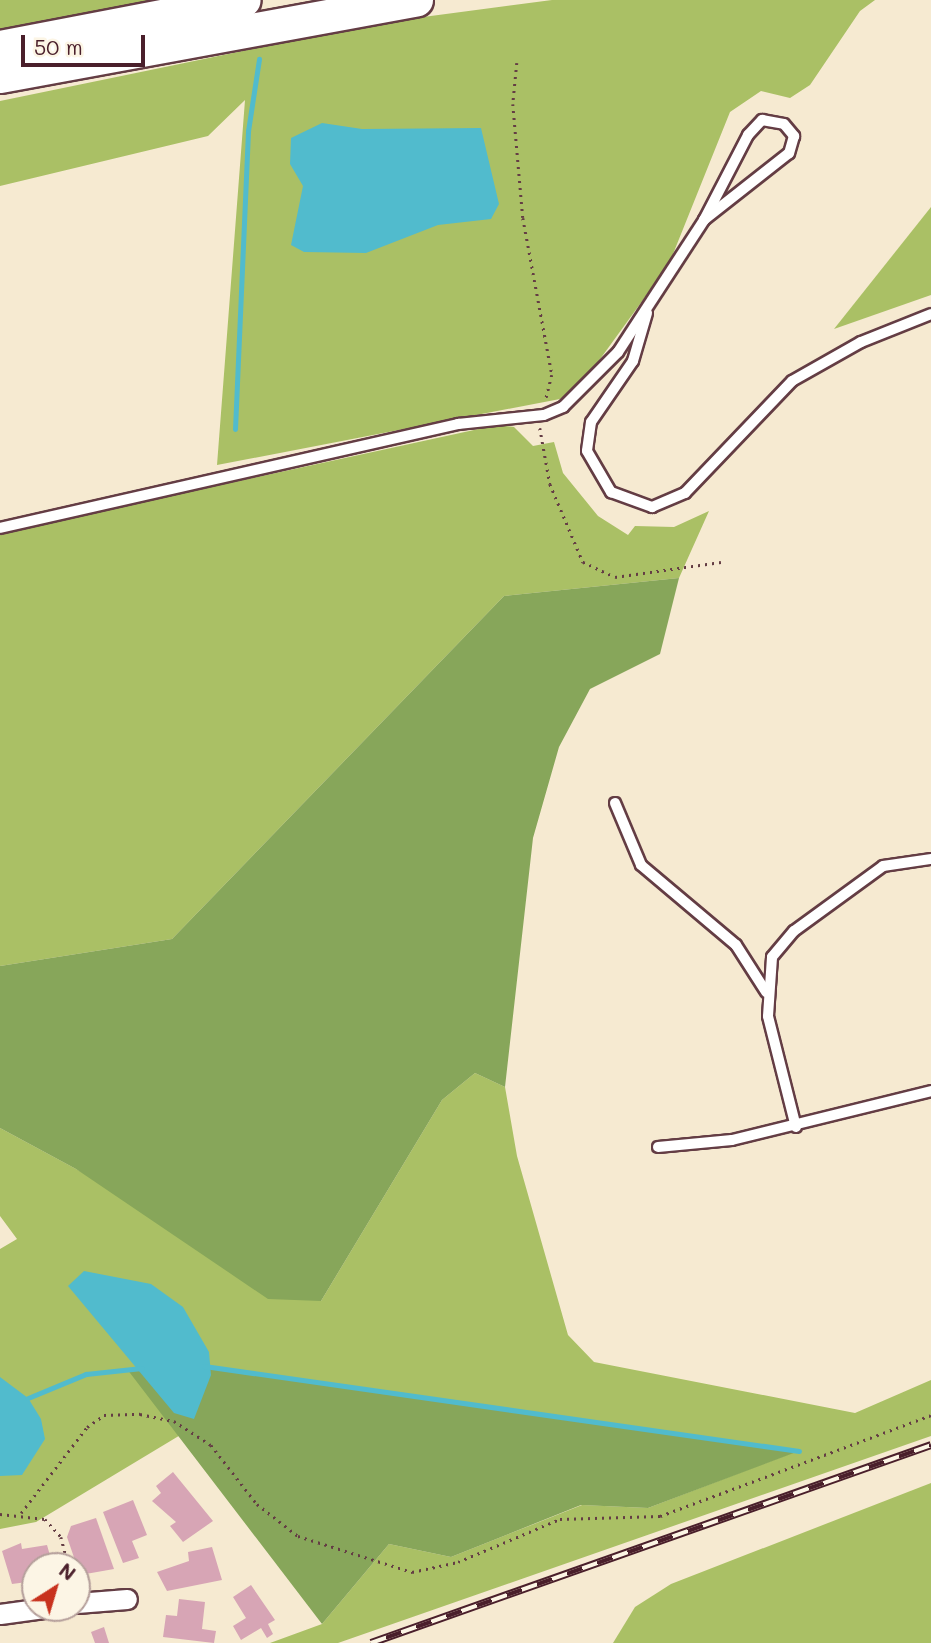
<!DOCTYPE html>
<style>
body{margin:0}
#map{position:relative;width:931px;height:1643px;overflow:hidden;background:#f6ead1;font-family:Mali,sans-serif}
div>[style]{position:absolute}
.green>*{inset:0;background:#aac065}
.forest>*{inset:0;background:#87a65a}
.water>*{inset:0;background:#51bbcd}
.stream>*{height:5px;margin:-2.5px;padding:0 2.5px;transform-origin:2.5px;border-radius:2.5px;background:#51bbcd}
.building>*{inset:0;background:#d7a5b5}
.path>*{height:2.5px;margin-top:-1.25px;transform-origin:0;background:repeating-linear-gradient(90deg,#643d44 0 2px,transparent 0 7px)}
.roads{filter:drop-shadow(2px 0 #643d44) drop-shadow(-2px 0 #643d44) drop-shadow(0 2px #643d44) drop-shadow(0 -2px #643d44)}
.lane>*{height:10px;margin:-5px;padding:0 5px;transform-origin:5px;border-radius:5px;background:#fff}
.street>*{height:19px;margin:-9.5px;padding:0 9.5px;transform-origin:9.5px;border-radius:9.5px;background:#fff}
.highway>*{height:33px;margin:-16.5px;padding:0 16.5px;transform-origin:16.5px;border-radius:16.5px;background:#fff}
.rail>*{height:8px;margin-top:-4px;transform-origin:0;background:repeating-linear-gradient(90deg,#fcf5e5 0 16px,#4a1f2b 0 32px);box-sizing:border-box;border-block:2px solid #4a1f2b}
span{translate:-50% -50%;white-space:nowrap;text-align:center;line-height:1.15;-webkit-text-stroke:7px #fcf5e5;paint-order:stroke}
.north{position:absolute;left:21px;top:1552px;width:70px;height:70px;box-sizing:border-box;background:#fcf5e5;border:2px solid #b59f9b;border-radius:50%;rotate:37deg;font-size:19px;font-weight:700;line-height:28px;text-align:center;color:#4a1f2b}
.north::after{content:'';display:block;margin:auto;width:24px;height:32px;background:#c8321e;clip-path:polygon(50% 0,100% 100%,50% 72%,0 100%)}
.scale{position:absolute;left:21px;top:35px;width:124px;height:32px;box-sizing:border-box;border:4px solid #4a1f2b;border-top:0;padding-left:9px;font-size:21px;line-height:24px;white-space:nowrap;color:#4a1f2b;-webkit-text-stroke:5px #fcf5e5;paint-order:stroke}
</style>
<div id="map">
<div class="green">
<div style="clip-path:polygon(0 0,183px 0,0 36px)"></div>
<div style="clip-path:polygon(552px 0,875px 0,860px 11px,810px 85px,790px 98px,761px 91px,730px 112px,669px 264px,582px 384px,560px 399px,217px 465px,245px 100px,208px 136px,0 186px,0 101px,378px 23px)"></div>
<div style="clip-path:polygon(931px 207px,931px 295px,834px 329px)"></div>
<div style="clip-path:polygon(497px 425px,514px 427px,533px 446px,554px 442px,563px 473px,598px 516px,628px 535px,635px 526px,674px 527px,709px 511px,679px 578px,504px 596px,172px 939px,0 966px,0 533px)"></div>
<div style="clip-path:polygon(475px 1073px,505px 1087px,517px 1156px,568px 1335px,594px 1362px,855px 1413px,931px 1380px,931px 1436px,338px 1643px,270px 1643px,322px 1624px,389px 1544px,451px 1557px,582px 1505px,648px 1508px,797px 1451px,128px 1369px,182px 1434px,36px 1522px,0 1529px,0 1249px,17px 1239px,0 1216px,0 1128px,321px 1301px,442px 1100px)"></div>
<div style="clip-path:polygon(931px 1483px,931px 1643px,613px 1643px,635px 1607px,671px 1584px)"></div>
</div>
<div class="forest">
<div style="clip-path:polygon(679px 578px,660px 654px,590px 689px,559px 747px,533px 838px,505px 1087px,475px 1073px,442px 1100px,321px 1301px,268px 1299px,76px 1169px,0 1128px,0 966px,172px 939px,504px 596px)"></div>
<div style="clip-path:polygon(196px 1365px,799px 1451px,648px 1508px,581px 1505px,451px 1557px,389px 1544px,322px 1624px,127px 1369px)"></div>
</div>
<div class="water">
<div style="clip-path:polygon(322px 123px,362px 129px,481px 128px,499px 204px,491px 219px,438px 225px,366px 253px,304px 252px,291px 245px,303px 186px,290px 164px,291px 138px)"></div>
<div style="clip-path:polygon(84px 1271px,151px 1284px,183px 1307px,209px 1352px,211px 1375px,194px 1419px,174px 1413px,68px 1286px)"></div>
<div style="clip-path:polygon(0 1377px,28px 1398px,41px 1419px,45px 1439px,22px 1475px,0 1476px)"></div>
</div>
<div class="stream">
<div style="left:235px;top:429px;width:298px;rotate:-87.5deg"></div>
<div style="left:248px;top:131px;width:73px;rotate:-81.3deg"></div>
<div style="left:204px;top:1366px;width:601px;rotate:8.13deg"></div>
<div style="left:28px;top:1398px;width:63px;rotate:-22.5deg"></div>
<div style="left:86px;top:1374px;width:56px;rotate:-6.1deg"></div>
</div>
<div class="building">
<div style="clip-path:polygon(173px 1472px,213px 1521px,183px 1542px,170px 1526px,176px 1522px,152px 1501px,161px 1493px,156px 1486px)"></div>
<div style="clip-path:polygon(133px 1500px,147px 1535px,132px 1541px,139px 1558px,123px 1563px,103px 1512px)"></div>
<div style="clip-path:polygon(96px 1518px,114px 1569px,80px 1575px,67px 1537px,71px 1526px)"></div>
<div style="clip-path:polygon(21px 1543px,22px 1549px,47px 1545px,53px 1566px,35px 1566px,27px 1582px,12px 1584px,2px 1551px)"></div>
<div style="clip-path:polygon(212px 1547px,222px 1580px,167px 1591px,157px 1572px,189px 1561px,188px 1552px)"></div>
<div style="clip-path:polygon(251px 1585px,275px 1620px,268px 1624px,273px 1634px,267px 1638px,261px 1628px,241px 1640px,233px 1626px,246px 1618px,233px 1597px)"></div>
<div style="clip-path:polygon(179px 1599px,205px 1602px,202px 1629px,216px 1631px,214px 1643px,163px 1637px,166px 1615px,177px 1616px)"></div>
<div style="clip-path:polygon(104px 1627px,109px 1643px,95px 1643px,91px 1632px)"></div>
</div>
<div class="path">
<div style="left:517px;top:63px;width:41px;rotate:95.6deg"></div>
<div style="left:513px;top:104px;width:114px;rotate:85deg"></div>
<div style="left:523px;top:218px;width:160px;rotate:79.5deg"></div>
<div style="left:552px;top:375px;width:25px;rotate:104deg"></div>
<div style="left:540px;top:428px;width:57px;rotate:79.9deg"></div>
<div style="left:550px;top:484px;width:85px;rotate:67.1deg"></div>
<div style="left:583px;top:562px;width:35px;rotate:25deg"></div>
<div style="left:615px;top:577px;width:107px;rotate:-8.1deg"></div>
<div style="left:21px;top:1513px;width:108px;rotate:-52.5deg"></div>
<div style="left:87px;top:1427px;width:21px;rotate:-35deg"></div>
<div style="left:104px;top:1415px;width:36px;rotate:-2deg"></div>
<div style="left:140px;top:1414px;width:35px;rotate:12deg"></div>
<div style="left:174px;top:1421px;width:44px;rotate:33deg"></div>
<div style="left:211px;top:1445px;width:75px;rotate:52.1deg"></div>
<div style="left:257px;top:1504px;width:52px;rotate:38deg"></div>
<div style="left:298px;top:1536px;width:120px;rotate:17.5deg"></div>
<div style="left:412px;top:1572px;width:47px;rotate:-12.3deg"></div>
<div style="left:458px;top:1562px;width:111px;rotate:-22.9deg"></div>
<div style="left:560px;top:1519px;width:100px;rotate:-1.7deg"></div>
<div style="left:660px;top:1516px;width:289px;rotate:-20.4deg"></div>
<div style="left:0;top:1514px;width:45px;rotate:6.3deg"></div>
<div style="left:45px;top:1519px;width:24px;rotate:48deg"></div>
<div style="left:61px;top:1537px;width:30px;rotate:75deg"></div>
</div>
<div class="roads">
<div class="lane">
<div style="left:647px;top:313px;width:50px;rotate:106.3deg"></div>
<div style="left:633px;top:361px;width:74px;rotate:124.5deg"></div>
<div style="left:591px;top:422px;width:29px;rotate:98deg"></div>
<div style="left:587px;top:451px;width:48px;rotate:59.7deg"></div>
<div style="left:611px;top:492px;width:44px;rotate:20.1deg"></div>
<div style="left:652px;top:507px;width:36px;rotate:-23deg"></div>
<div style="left:685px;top:493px;width:155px;rotate:-46.3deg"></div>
<div style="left:792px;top:381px;width:79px;rotate:-29.5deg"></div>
<div style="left:861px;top:342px;width:75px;rotate:-21.8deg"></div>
<div style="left:0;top:528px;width:470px;rotate:-12.8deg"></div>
<div style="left:458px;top:424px;width:86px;rotate:-6deg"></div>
<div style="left:544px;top:415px;width:21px;rotate:-23deg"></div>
<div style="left:563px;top:407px;width:78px;rotate:-45deg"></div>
<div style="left:618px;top:352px;width:158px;rotate:-56.9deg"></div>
<div style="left:704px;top:220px;width:96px;rotate:-62.6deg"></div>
<div style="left:748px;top:135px;width:21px;rotate:-47deg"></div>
<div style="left:762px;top:120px;width:22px;rotate:10deg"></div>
<div style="left:784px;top:124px;width:16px;rotate:50deg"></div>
<div style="left:794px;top:136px;width:18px;rotate:106deg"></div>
<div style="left:789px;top:153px;width:108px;rotate:141.8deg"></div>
<div style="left:615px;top:803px;width:67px;rotate:67.2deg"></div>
<div style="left:641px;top:865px;width:124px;rotate:40.1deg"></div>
<div style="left:736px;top:945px;width:56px;rotate:57.4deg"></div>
<div style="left:796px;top:1127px;width:114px;rotate:-104.2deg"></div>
<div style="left:768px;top:1016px;width:59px;rotate:-86.1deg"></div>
<div style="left:772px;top:957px;width:34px;rotate:-50deg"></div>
<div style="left:794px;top:931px;width:110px;rotate:-36.1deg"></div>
<div style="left:883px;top:866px;width:49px;rotate:-8.3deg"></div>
<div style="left:658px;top:1147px;width:74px;rotate:-5.4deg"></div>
<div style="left:732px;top:1140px;width:205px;rotate:-13.8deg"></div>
</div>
<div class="street">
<div style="left:77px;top:1603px;width:50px;rotate:-4.6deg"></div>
<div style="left:0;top:1614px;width:44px;rotate:-7.8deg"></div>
</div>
<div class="highway">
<div style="left:0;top:47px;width:248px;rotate:-10.9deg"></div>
<div style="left:0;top:76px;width:423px;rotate:-10.4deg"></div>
</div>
</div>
<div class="rail">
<div style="left:371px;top:1643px;width:594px;rotate:-19.47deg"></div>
</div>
<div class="north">N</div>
<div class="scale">50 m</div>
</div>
